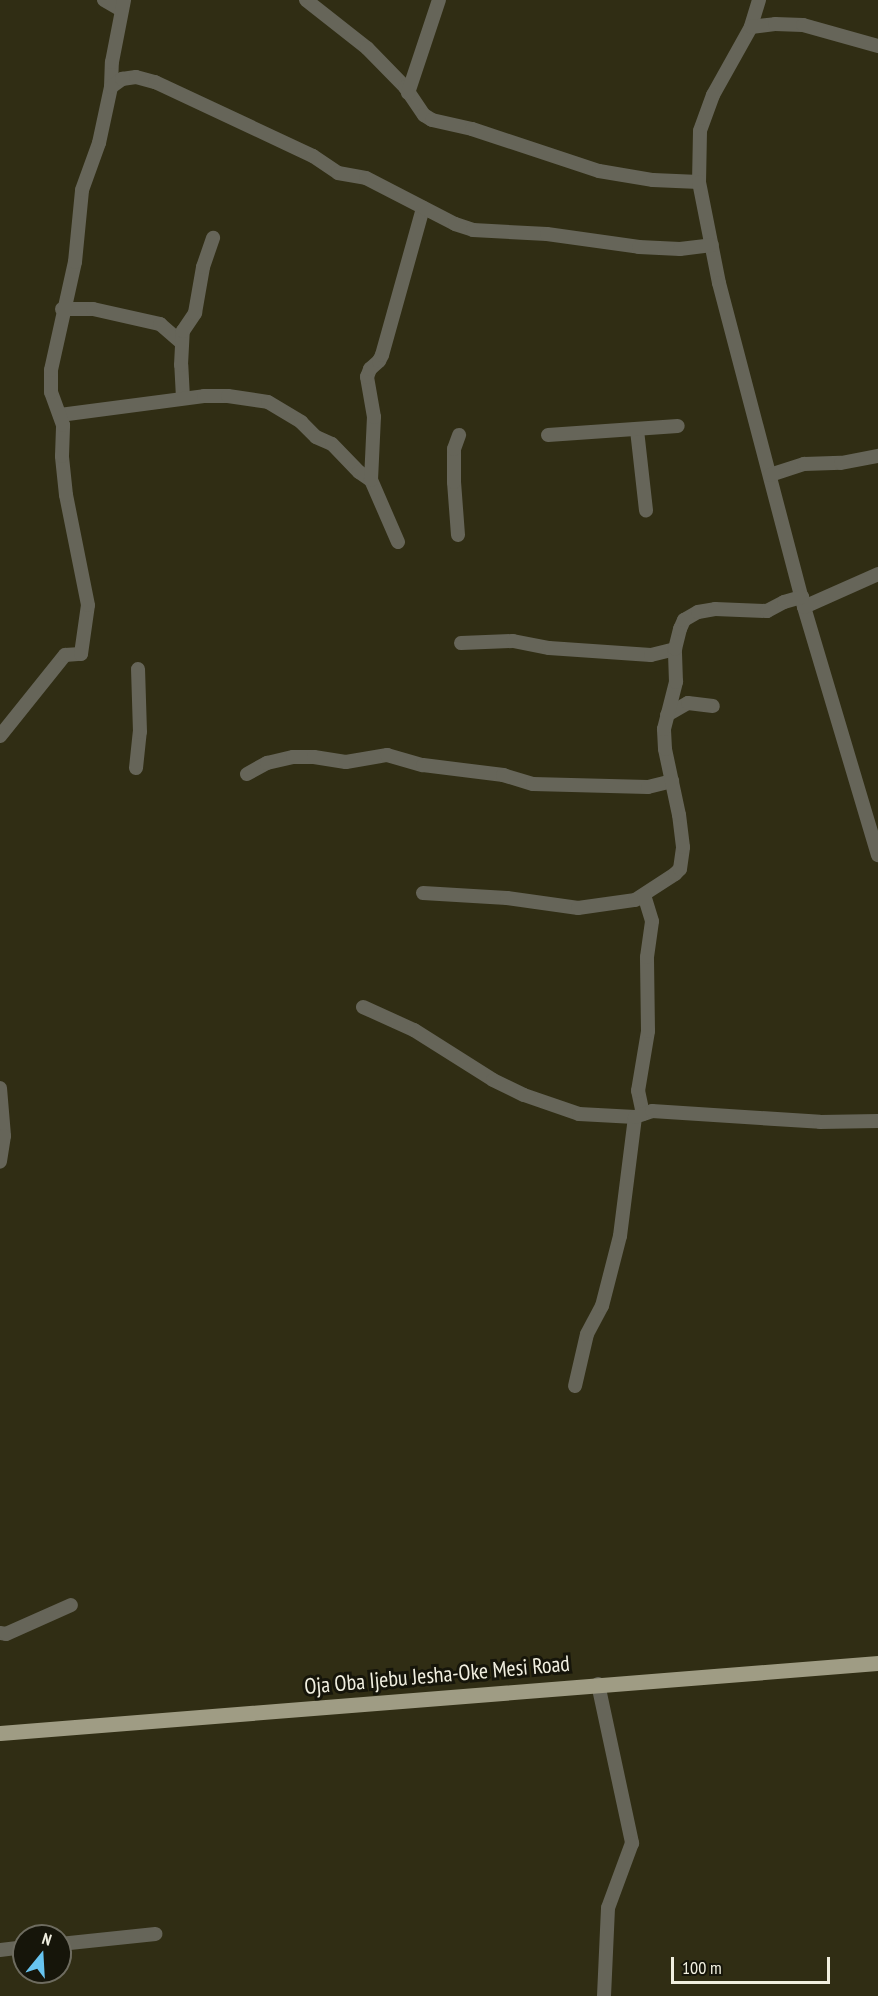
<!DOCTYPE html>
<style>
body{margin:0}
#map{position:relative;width:878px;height:1996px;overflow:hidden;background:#302d14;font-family:"PT Sans Narrow",sans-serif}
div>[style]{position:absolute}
.minor>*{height:14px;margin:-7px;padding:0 7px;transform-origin:7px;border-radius:7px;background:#666559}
.major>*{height:15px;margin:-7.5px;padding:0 7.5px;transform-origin:7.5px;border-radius:7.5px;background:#9f9c84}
span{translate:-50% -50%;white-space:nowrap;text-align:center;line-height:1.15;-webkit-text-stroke:6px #16150a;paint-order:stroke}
.street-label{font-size:22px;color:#f1efe0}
.north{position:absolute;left:12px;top:1924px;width:60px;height:60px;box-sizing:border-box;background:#16150a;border:2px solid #6e6c60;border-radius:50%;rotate:18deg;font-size:16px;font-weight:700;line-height:24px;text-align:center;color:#f1efe0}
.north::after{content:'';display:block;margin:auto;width:21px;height:27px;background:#67c4f0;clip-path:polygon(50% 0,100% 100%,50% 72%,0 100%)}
.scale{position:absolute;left:671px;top:1957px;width:159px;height:27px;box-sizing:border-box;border:3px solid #f1efe0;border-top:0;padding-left:8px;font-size:18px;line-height:21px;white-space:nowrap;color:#f1efe0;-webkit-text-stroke:4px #16150a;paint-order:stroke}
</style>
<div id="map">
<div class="minor">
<div style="left:104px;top:0;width:20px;rotate:30deg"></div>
<div style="left:306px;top:0;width:78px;rotate:38.2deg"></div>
<div style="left:367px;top:48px;width:54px;rotate:45.7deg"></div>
<div style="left:405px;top:87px;width:34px;rotate:56deg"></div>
<div style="left:424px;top:115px;width:9px;rotate:32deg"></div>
<div style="left:432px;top:120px;width:41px;rotate:12.7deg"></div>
<div style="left:472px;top:129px;width:134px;rotate:18.3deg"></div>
<div style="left:599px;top:171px;width:55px;rotate:9.5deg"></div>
<div style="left:653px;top:180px;width:46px;rotate:2.5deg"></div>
<div style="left:759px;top:0;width:28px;rotate:107deg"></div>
<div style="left:751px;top:27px;width:78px;rotate:119.2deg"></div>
<div style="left:713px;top:95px;width:38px;rotate:110deg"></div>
<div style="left:700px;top:131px;width:51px;rotate:91.1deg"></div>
<div style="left:699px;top:182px;width:103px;rotate:78.8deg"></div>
<div style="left:719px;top:283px;width:335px;rotate:75.3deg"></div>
<div style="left:804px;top:607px;width:259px;rotate:73.4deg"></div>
<div style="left:751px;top:27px;width:24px;rotate:-7deg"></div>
<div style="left:775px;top:24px;width:28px;rotate:2deg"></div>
<div style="left:803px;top:25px;width:78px;rotate:15.6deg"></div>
<div style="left:111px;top:87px;width:25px;rotate:-88deg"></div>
<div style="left:112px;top:62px;width:63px;rotate:-79deg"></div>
<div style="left:408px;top:93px;width:98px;rotate:-71.6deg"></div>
<div style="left:62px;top:309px;width:31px"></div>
<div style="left:93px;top:309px;width:69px;rotate:12.6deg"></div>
<div style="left:160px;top:324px;width:29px;rotate:41deg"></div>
<div style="left:183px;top:398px;width:33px;rotate:-93deg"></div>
<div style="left:181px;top:365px;width:34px;rotate:-87deg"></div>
<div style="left:183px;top:331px;width:22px;rotate:-56deg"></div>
<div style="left:195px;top:313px;width:47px;rotate:-80.1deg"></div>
<div style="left:203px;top:267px;width:31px;rotate:-71deg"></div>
<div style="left:60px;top:415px;width:145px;rotate:-7.5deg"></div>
<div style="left:204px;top:396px;width:24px"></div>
<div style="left:228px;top:396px;width:40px;rotate:8.5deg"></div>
<div style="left:268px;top:402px;width:39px;rotate:31deg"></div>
<div style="left:301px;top:422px;width:21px;rotate:45deg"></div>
<div style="left:316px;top:437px;width:17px;rotate:24deg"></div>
<div style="left:332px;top:444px;width:39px;rotate:46deg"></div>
<div style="left:359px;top:472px;width:14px;rotate:34deg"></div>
<div style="left:637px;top:430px;width:81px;rotate:83.6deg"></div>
<div style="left:548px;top:435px;width:130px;rotate:-4deg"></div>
<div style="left:770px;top:475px;width:36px;rotate:-18deg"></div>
<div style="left:804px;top:464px;width:37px;rotate:-2deg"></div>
<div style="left:841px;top:463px;width:38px;rotate:-11deg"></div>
<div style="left:458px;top:535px;width:53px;rotate:-94.3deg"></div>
<div style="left:454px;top:482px;width:33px;rotate:-90deg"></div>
<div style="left:454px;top:449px;width:15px;rotate:-70deg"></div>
<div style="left:398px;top:542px;width:68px;rotate:-113.5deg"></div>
<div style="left:371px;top:480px;width:63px;rotate:-87.3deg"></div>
<div style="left:374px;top:417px;width:41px;rotate:-99.9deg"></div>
<div style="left:367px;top:377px;width:9px;rotate:-69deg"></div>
<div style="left:370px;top:369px;width:12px;rotate:-42deg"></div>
<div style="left:379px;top:361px;width:7px;rotate:-63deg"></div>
<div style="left:382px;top:355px;width:153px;rotate:-74.4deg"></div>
<div style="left:804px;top:607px;width:81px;rotate:-24deg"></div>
<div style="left:461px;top:643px;width:52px;rotate:-2.2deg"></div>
<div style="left:513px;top:641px;width:37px;rotate:11deg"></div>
<div style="left:549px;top:648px;width:102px;rotate:3.9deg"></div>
<div style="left:651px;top:655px;width:25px;rotate:-14deg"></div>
<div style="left:667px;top:715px;width:24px;rotate:-30deg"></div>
<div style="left:688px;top:703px;width:25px;rotate:7deg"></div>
<div style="left:0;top:736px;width:104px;rotate:-51.3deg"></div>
<div style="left:65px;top:655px;width:16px;rotate:-4deg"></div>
<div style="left:81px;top:654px;width:49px;rotate:-81.9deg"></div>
<div style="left:88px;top:605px;width:112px;rotate:-101.3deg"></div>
<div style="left:66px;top:495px;width:39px;rotate:-96deg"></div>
<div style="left:62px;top:456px;width:31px;rotate:-88deg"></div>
<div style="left:63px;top:425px;width:35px;rotate:-110deg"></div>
<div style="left:51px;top:392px;width:22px;rotate:-90deg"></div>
<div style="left:51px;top:370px;width:111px;rotate:-77.5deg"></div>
<div style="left:75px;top:262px;width:72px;rotate:-84.4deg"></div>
<div style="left:82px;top:190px;width:50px;rotate:-70.1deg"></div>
<div style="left:99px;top:143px;width:57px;rotate:-77.9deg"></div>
<div style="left:111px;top:87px;width:14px;rotate:-36deg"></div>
<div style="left:122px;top:79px;width:14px;rotate:-8deg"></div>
<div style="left:136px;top:77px;width:20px;rotate:15deg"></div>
<div style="left:155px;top:82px;width:174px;rotate:25.1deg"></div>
<div style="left:313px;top:156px;width:30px;rotate:34deg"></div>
<div style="left:338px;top:173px;width:28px;rotate:10deg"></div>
<div style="left:366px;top:178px;width:100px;rotate:27.3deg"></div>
<div style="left:455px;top:224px;width:19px;rotate:18deg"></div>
<div style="left:473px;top:230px;width:74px;rotate:3.1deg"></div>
<div style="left:547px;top:234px;width:93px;rotate:8deg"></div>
<div style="left:639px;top:247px;width:41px;rotate:2.8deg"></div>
<div style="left:680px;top:249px;width:32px;rotate:-7deg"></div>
<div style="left:136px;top:768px;width:36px;rotate:-84deg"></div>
<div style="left:140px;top:732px;width:63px;rotate:-91.8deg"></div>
<div style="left:247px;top:774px;width:23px;rotate:-29deg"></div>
<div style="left:267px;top:763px;width:27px;rotate:-13deg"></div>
<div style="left:293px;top:757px;width:21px"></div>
<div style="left:314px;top:757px;width:32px;rotate:9deg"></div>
<div style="left:346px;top:762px;width:42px;rotate:-9.7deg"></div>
<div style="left:387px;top:755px;width:37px;rotate:16deg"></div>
<div style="left:423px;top:765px;width:81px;rotate:7.1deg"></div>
<div style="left:503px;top:775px;width:31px;rotate:17deg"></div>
<div style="left:533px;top:784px;width:115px;rotate:1.5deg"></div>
<div style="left:648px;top:787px;width:25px;rotate:-14deg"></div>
<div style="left:423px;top:893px;width:84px;rotate:3.4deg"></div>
<div style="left:507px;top:898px;width:72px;rotate:8deg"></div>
<div style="left:578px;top:908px;width:58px;rotate:-8deg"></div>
<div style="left:635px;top:900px;width:48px;rotate:-33deg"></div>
<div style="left:675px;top:874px;width:7px;rotate:-45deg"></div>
<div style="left:680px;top:869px;width:22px;rotate:-82deg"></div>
<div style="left:683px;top:847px;width:32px;rotate:-97deg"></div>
<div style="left:679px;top:815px;width:67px;rotate:-102deg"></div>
<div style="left:665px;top:749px;width:20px;rotate:-93deg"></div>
<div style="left:664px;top:729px;width:49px;rotate:-75.7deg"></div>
<div style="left:676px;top:682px;width:33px;rotate:-92deg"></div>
<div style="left:675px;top:649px;width:21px;rotate:-76deg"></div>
<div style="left:680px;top:629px;width:10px;rotate:-66deg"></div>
<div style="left:684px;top:620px;width:16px;rotate:-30deg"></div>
<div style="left:698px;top:612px;width:17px;rotate:-10deg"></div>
<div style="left:715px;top:609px;width:52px;rotate:2.2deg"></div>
<div style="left:767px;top:611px;width:19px;rotate:-28deg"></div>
<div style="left:784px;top:602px;width:19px;rotate:-16deg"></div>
<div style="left:363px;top:1007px;width:56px;rotate:24.3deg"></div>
<div style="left:414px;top:1030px;width:93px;rotate:32.3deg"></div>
<div style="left:493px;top:1080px;width:34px;rotate:26deg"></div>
<div style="left:524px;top:1095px;width:58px;rotate:19.1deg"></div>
<div style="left:579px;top:1114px;width:56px;rotate:3.1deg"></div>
<div style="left:0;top:1088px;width:48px;rotate:85.2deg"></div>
<div style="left:4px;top:1136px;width:26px;rotate:99deg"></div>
<div style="left:643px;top:1114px;width:24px;rotate:-102deg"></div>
<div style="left:638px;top:1091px;width:61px;rotate:-80.5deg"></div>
<div style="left:648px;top:1031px;width:74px;rotate:-90.8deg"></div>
<div style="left:647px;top:957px;width:36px;rotate:-82deg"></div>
<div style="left:652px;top:921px;width:27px;rotate:-107deg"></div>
<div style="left:575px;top:1386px;width:53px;rotate:-77deg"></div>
<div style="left:587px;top:1334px;width:32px;rotate:-62deg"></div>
<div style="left:602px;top:1306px;width:72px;rotate:-75.6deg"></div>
<div style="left:620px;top:1236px;width:120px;rotate:-82.8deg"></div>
<div style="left:635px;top:1117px;width:18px;rotate:-19deg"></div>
<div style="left:652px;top:1111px;width:168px;rotate:3.7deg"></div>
<div style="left:820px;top:1122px;width:58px;rotate:-1deg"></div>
<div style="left:0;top:1633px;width:6px;rotate:9deg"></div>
<div style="left:6px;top:1634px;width:71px;rotate:-24deg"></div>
<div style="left:598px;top:1684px;width:163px;rotate:77.9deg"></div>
<div style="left:632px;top:1843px;width:69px;rotate:110.3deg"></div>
<div style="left:608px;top:1908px;width:88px;rotate:92.6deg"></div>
<div style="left:60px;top:1944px;width:96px;rotate:-6deg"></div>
<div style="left:0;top:1950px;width:24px;rotate:-7deg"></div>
</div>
<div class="major">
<div style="left:0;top:1733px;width:881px;rotate:-4.56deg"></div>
</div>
<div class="street-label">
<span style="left:437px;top:1675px;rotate:-5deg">Oja Oba Ijebu Jesha-Oke Mesi Road</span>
</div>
<div class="north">N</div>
<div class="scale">100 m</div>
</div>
